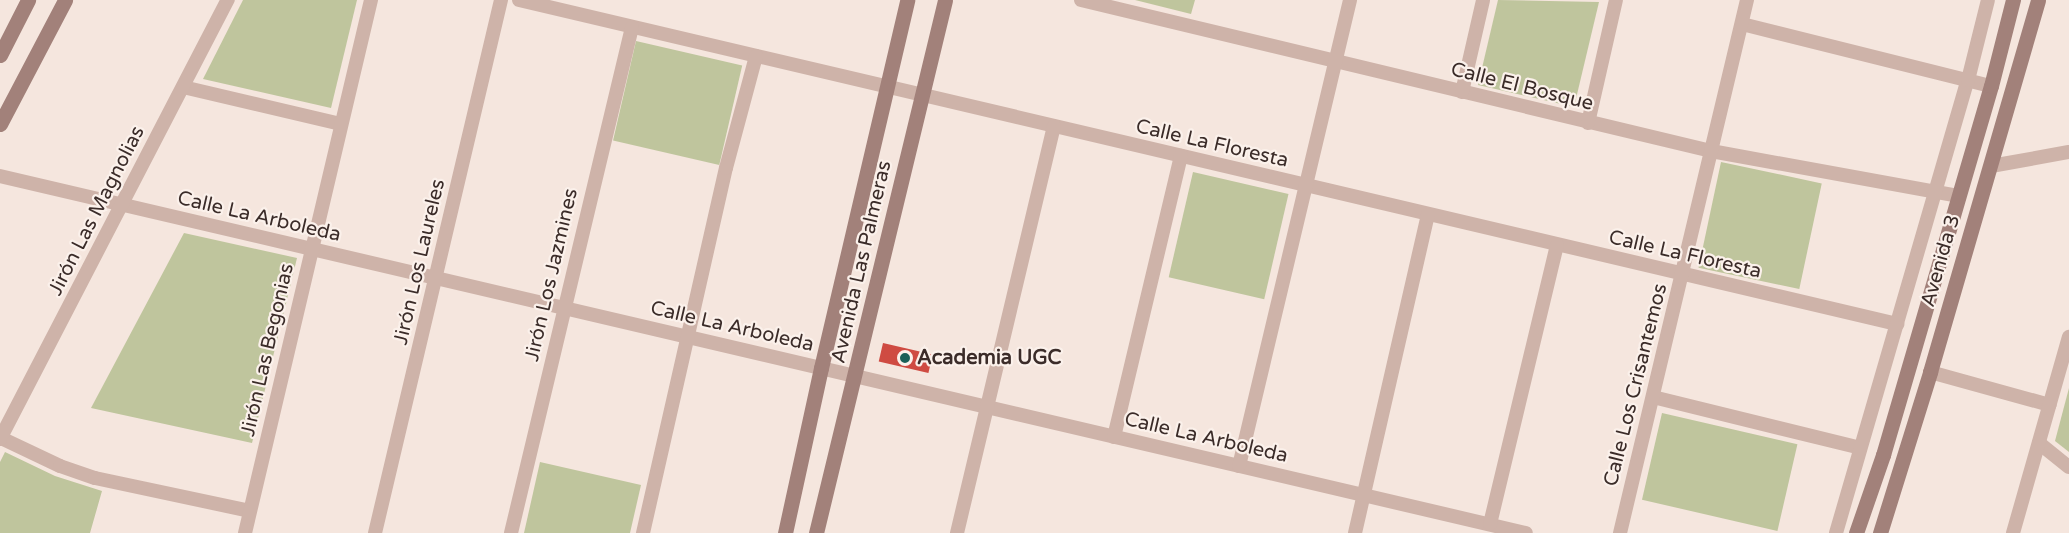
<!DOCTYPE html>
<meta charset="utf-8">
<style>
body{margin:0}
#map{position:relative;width:2069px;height:533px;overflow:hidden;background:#f5e6de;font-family:"Varela Round",sans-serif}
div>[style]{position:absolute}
.green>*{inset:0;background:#bfc59d;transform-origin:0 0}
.building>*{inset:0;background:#cf4b42;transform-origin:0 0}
.street>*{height:14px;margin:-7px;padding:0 7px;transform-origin:7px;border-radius:7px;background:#ceb3a9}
.secondary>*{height:15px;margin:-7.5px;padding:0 7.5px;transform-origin:7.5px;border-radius:7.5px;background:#a2817a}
.dots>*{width:16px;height:16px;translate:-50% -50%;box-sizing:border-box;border:3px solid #fbf1eb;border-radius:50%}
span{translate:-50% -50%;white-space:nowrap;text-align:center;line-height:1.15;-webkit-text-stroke:4.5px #fbf1eb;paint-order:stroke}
.street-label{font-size:20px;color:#3b2c29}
.poi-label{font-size:20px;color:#3b2c29;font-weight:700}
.left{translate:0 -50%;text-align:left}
</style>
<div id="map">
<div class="green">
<div style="clip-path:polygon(243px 0,357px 0,331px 108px,203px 79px)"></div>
<div style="clip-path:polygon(1135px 0,1195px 0,1191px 14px)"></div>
<div style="clip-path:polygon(1498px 0,1599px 2px,1574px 107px,1478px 85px)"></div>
<div style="left:636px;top:41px;width:109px;height:102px;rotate:13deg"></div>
<div style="left:1721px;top:162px;width:103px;height:108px;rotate:12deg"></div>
<div style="left:1193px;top:172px;width:98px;height:108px;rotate:13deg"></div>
<div style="clip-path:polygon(184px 233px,297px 258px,252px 443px,91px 408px)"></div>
<div style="clip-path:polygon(2069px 388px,2069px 452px,2055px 441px)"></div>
<div style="left:1662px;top:413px;width:139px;height:89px;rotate:13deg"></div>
<div style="clip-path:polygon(5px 452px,55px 476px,102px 491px,90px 533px,0 533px,0 462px)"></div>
<div style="clip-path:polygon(540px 462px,641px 485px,630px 533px,524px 533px)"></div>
</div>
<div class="building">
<div style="left:883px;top:343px;width:51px;height:19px;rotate:13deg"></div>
</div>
<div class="street">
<div style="left:519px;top:0;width:1416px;rotate:13.23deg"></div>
<div style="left:1081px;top:0;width:648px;rotate:13.48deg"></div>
<div style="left:1711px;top:151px;width:251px;rotate:10.3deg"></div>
<div style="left:1742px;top:24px;width:257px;rotate:14deg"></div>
<div style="left:183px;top:87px;width:162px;rotate:13.2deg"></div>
<div style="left:1462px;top:92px;width:94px;rotate:-77.1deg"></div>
<div style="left:1588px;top:123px;width:126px;rotate:-77.2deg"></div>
<div style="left:1991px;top:166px;width:79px;rotate:-10.2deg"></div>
<div style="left:0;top:176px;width:1567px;rotate:13.17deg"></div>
<div style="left:1930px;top:372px;width:124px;rotate:15.4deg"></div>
<div style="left:1653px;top:397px;width:213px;rotate:13.8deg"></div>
<div style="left:1114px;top:437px;width:289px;rotate:-76.6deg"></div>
<div style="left:1px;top:438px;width:65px;rotate:25.4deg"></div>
<div style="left:60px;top:466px;width:37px;rotate:19deg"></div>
<div style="left:95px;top:478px;width:158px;rotate:12deg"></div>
<div style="left:0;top:439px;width:495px;rotate:-62.6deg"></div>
<div style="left:2039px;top:443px;width:38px;rotate:39deg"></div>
<div style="left:1239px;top:466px;width:479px;rotate:-76.6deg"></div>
<div style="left:1490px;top:524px;width:287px;rotate:-76.5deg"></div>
<div style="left:245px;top:533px;width:548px;rotate:-76.7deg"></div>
<div style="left:375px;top:533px;width:548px;rotate:-76.7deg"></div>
<div style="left:511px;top:533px;width:520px;rotate:-76.55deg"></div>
<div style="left:643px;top:533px;width:374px;rotate:-77.2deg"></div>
<div style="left:726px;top:168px;width:116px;rotate:-75deg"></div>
<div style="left:957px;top:533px;width:418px;rotate:-76.6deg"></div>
<div style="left:1355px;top:533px;width:326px;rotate:-77.1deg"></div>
<div style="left:1620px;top:533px;width:548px;rotate:-76.6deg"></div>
<div style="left:1836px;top:533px;width:472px;rotate:-73.8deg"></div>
<div style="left:1968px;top:80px;width:82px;rotate:-76deg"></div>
<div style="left:2013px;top:533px;width:204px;rotate:-74.1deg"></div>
</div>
<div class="secondary">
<div style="left:0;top:55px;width:62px;rotate:-63deg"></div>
<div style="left:0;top:124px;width:140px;rotate:-62.3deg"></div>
<div style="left:785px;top:533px;width:169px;rotate:-77.7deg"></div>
<div style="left:821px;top:368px;width:378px;rotate:-76.8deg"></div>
<div style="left:816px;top:533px;width:548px;rotate:-76.39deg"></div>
<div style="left:1856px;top:533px;width:83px;rotate:-70.9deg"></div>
<div style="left:1883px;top:455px;width:384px;rotate:-73.7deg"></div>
<div style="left:1991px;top:86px;width:89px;rotate:-75.7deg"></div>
<div style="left:1880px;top:533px;width:169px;rotate:-72.7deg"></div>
<div style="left:1930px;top:372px;width:387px;rotate:-73.8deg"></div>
</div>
<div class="dots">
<div style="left:905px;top:358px;background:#1b6058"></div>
</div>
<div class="street-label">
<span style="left:1522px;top:87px;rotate:14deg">Calle El Bosque</span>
<span style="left:1212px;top:144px;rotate:13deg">Calle La Floresta</span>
<span style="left:97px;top:211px;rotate:-63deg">Jirón Las Magnolias</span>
<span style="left:259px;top:217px;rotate:13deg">Calle La Arboleda</span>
<span style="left:1685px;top:255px;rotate:13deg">Calle La Floresta</span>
<span style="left:1941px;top:261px;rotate:-74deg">Avenida 3</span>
<span style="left:420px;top:262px;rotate:-77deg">Jirón Los Laureles</span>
<span style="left:862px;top:262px;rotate:-77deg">Avenida Las Palmeras</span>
<span style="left:552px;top:275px;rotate:-77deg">Jirón Los Jazmines</span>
<span style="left:732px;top:327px;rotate:13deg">Calle La Arboleda</span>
<span style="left:268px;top:350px;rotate:-77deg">Jirón Las Begonias</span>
<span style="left:1636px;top:385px;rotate:-76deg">Calle Los Crisantemos</span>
<span style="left:1206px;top:438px;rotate:13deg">Calle La Arboleda</span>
</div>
<div class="poi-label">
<span class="left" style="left:917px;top:358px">Academia UGC</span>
</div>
</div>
